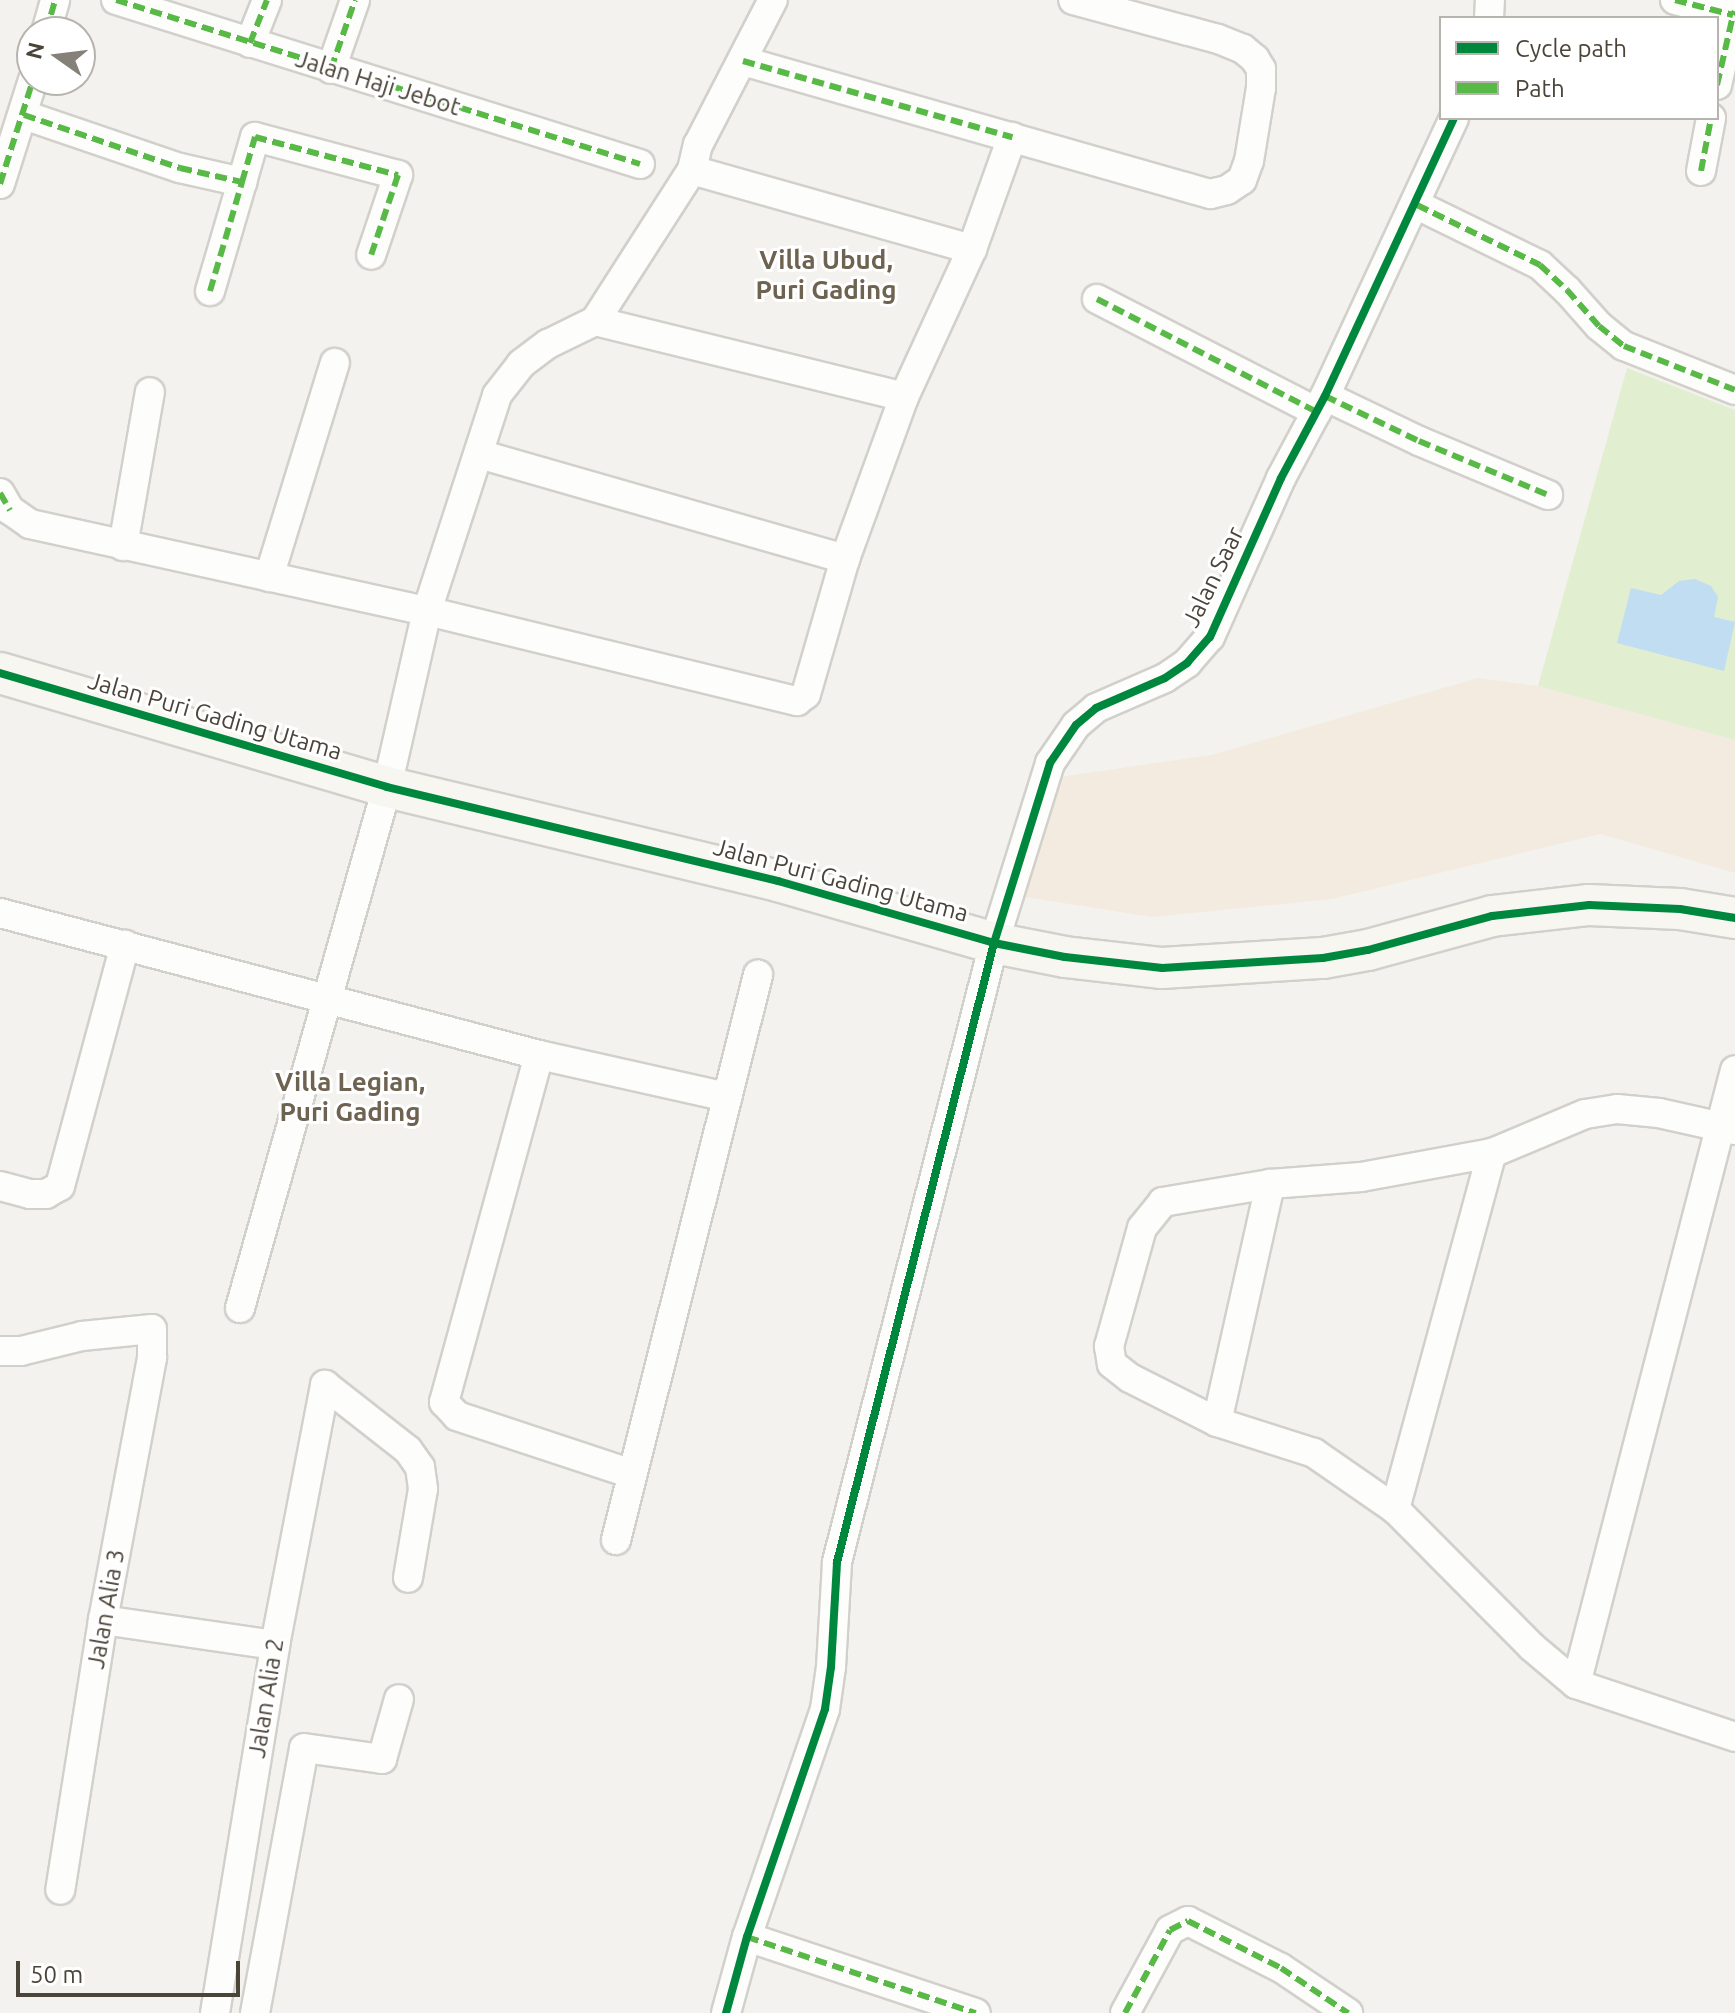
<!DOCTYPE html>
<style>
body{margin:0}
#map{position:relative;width:1735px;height:2013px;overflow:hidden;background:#f4f2ee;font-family:Ubuntu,sans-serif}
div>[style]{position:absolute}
.commercial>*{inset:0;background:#f3ebdf}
.green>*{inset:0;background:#e1eecf}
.water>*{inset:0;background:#c0ddf1}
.roads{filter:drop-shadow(2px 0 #d2d0cb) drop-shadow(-2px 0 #d2d0cb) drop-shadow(0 2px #d2d0cb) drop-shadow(0 -2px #d2d0cb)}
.street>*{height:28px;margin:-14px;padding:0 14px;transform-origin:14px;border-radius:14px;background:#fdfdfc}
.secondary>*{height:40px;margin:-20px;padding:0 20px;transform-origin:20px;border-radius:20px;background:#f7f6f1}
.quiet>*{height:6px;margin-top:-3px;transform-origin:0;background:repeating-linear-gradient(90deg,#58b947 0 12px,transparent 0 18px)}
.cycleway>*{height:8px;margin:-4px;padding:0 4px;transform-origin:4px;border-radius:4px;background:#00873e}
span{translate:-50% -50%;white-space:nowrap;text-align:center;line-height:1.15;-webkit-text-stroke:6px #fff;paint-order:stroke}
.street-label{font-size:24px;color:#4b4439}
.neighbourhood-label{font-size:26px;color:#6e6250;font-weight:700}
.legend{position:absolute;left:1439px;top:16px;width:280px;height:104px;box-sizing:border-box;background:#fff;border:2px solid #b7b4b0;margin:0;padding:10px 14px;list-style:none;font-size:24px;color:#4b4439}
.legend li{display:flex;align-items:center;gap:16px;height:40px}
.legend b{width:40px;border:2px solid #b7b4b0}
.north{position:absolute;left:16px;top:16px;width:80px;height:80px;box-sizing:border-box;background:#fff;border:2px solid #b7b4b0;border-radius:50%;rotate:284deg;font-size:22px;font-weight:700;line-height:32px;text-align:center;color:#4b4439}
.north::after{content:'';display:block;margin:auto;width:28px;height:36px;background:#868178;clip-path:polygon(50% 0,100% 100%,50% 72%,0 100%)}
.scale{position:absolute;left:16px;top:1961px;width:224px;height:36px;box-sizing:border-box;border:4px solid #4b4439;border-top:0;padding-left:10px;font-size:24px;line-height:28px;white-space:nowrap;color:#4b4439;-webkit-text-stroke:6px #fff;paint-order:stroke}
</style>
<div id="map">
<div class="commercial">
<div style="clip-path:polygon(1478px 678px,1538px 686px,1735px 740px,1735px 873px,1600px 834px,1332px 899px,1152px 917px,1018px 896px,1052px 778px,1211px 755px)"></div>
</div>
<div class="green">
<div style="clip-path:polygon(1627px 368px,1735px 410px,1735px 740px,1538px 686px)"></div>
</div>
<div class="water">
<div style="clip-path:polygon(1695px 579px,1711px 586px,1718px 597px,1714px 617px,1735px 622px,1724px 671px,1617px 643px,1631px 588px,1661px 595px,1679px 581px)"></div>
</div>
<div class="roads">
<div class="street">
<div style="left:116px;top:0;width:549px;rotate:17.38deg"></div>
<div style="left:1675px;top:0;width:60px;rotate:14.5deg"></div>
<div style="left:1733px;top:15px;width:4px;rotate:-63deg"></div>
<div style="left:1489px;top:18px;width:18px;rotate:-87deg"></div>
<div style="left:46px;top:32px;width:33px;rotate:-74deg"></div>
<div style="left:250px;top:43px;width:46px;rotate:-68.4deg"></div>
<div style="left:743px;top:61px;width:486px;rotate:15.9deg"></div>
<div style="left:1210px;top:194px;width:17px;rotate:-13deg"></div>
<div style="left:1227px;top:190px;width:18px;rotate:-34deg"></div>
<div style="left:1242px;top:180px;width:20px;rotate:-70deg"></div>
<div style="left:1249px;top:161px;width:74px;rotate:-80.7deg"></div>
<div style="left:1261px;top:88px;width:19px;rotate:-90deg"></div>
<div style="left:1261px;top:69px;width:12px;rotate:-121deg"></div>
<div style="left:1255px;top:59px;width:16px;rotate:-140deg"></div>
<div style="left:1243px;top:49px;width:27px;rotate:-158deg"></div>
<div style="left:1218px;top:39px;width:150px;rotate:-164.9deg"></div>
<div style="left:331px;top:69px;width:73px;rotate:-70.8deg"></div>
<div style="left:1717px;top:85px;width:72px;rotate:-77.1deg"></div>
<div style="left:24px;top:115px;width:165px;rotate:18.8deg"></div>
<div style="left:180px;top:168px;width:64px;rotate:12.7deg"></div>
<div style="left:242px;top:182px;width:47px;rotate:-73.9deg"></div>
<div style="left:255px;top:137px;width:148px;rotate:14.9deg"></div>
<div style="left:398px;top:175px;width:84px;rotate:108.6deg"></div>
<div style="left:692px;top:170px;width:26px;rotate:-77deg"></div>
<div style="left:698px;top:145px;width:163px;rotate:-62.7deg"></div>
<div style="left:1701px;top:171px;width:54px;rotate:-79.3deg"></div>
<div style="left:0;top:184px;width:109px;rotate:-72.4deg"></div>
<div style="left:1417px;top:205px;width:137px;rotate:26deg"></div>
<div style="left:1540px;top:265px;width:37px;rotate:43deg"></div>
<div style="left:1567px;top:290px;width:48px;rotate:48.4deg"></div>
<div style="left:1599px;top:326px;width:32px;rotate:39deg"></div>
<div style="left:1624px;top:346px;width:119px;rotate:21.6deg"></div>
<div style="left:210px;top:291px;width:114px;rotate:-73.6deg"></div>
<div style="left:1097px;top:299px;width:247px;rotate:27.2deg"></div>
<div style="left:595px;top:321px;width:318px;rotate:13.8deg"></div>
<div style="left:1325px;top:396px;width:104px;rotate:25.6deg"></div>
<div style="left:1419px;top:441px;width:140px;rotate:22.7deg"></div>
<div style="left:479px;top:454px;width:381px;rotate:16deg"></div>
<div style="left:0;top:493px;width:20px;rotate:60deg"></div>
<div style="left:10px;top:510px;width:24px;rotate:35deg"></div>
<div style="left:30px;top:524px;width:406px;rotate:12.4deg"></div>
<div style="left:427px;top:611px;width:381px;rotate:13.7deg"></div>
<div style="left:797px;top:701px;width:11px;rotate:-38deg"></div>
<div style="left:806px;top:694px;width:141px;rotate:-73.9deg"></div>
<div style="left:845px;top:559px;width:172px;rotate:-70deg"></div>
<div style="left:904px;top:397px;width:163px;rotate:-65.3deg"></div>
<div style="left:972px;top:249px;width:119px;rotate:-70.3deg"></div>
<div style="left:123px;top:546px;width:156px;rotate:-80.1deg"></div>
<div style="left:269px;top:577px;width:224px;rotate:-72.9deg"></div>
<div style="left:0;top:913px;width:557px;rotate:14.76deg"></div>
<div style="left:539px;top:1055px;width:193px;rotate:12.6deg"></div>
<div style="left:539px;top:1055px;width:360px;rotate:105.3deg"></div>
<div style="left:444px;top:1402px;width:19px;rotate:47deg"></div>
<div style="left:457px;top:1416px;width:184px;rotate:18.3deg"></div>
<div style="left:1735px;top:1130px;width:78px;rotate:-167.4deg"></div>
<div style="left:1659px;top:1113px;width:42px;rotate:-174.6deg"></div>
<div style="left:1617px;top:1109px;width:32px;rotate:171deg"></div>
<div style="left:1585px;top:1114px;width:101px;rotate:157.2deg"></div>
<div style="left:1492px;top:1153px;width:133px;rotate:169.6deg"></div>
<div style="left:1361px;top:1177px;width:91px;rotate:175.6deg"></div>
<div style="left:1270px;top:1184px;width:109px;rotate:170.5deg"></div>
<div style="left:1163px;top:1202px;width:33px;rotate:129deg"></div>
<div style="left:1142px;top:1228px;width:123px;rotate:105.6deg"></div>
<div style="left:1109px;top:1346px;width:18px;rotate:81deg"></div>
<div style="left:1112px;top:1364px;width:23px;rotate:38deg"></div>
<div style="left:1130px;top:1378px;width:97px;rotate:26.8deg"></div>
<div style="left:1217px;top:1422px;width:102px;rotate:17.7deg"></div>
<div style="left:1314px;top:1453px;width:98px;rotate:34.7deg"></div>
<div style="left:1395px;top:1509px;width:194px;rotate:45.2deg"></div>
<div style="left:1532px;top:1647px;width:57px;rotate:40.1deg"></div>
<div style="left:1576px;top:1684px;width:168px;rotate:18.4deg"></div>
<div style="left:0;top:1186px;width:31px;rotate:15deg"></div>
<div style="left:30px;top:1194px;width:16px"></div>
<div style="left:46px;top:1194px;width:16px;rotate:-30deg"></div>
<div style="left:60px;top:1186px;width:250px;rotate:-74.9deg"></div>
<div style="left:240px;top:1308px;width:541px;rotate:-74.24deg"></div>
<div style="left:387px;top:787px;width:180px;rotate:-77.2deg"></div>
<div style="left:427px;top:611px;width:227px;rotate:-72deg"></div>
<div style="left:497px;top:395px;width:39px;rotate:-52deg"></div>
<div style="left:521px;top:364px;width:34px;rotate:-37deg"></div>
<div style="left:548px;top:344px;width:52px;rotate:-26.1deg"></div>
<div style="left:595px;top:321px;width:179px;rotate:-57.3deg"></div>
<div style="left:692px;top:170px;width:291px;rotate:15.8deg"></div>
<div style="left:0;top:1351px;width:21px"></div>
<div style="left:21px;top:1351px;width:63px;rotate:-13.8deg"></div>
<div style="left:82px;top:1336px;width:70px;rotate:-5.7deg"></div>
<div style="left:152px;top:1329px;width:29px;rotate:90deg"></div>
<div style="left:152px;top:1358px;width:267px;rotate:100.6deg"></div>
<div style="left:103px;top:1620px;width:273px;rotate:99deg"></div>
<div style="left:1217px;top:1422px;width:244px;rotate:-77.4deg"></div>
<div style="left:1395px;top:1509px;width:369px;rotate:-74.8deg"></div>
<div style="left:616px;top:1540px;width:583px;rotate:-75.89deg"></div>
<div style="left:103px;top:1620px;width:174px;rotate:8.3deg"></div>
<div style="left:1576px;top:1684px;width:634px;rotate:-75.48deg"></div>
<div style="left:747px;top:1937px;width:241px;rotate:18.4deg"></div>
<div style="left:215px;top:2013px;width:373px;rotate:-80.7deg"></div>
<div style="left:275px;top:1645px;width:265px;rotate:-79.1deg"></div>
<div style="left:325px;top:1385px;width:105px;rotate:38.1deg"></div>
<div style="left:408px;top:1450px;width:21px;rotate:55deg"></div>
<div style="left:420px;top:1467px;width:22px;rotate:82deg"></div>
<div style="left:423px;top:1489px;width:90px;rotate:99.6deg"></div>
<div style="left:255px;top:2013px;width:269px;rotate:-79.5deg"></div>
<div style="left:304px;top:1748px;width:79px;rotate:8deg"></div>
<div style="left:382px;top:1759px;width:62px;rotate:-74.2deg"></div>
<div style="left:726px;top:2013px;width:79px;rotate:-74.6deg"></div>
<div style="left:747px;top:1937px;width:241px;rotate:-71.1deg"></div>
<div style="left:825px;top:1709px;width:42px;rotate:-81.9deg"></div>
<div style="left:831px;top:1667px;width:105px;rotate:-86.7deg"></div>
<div style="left:837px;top:1562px;width:639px;rotate:-75.77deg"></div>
<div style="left:994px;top:943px;width:189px;rotate:-72.7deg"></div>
<div style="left:1050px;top:763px;width:46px;rotate:-55.6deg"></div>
<div style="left:1076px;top:725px;width:26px;rotate:-40deg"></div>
<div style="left:1096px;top:708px;width:75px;rotate:-23.5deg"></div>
<div style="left:1165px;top:678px;width:27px;rotate:-34deg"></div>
<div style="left:1187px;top:663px;width:35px;rotate:-49deg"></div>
<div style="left:1210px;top:637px;width:174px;rotate:-65.9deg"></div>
<div style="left:1281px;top:478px;width:93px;rotate:-61.8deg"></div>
<div style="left:1325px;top:396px;width:306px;rotate:-65.1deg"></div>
<div style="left:1125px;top:2013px;width:94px;rotate:-61.5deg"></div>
<div style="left:1170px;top:1930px;width:20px;rotate:-27deg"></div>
<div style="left:1188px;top:1921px;width:104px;rotate:26.8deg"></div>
<div style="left:1281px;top:1968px;width:81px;rotate:33.9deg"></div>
</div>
<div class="secondary">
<div style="left:0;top:673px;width:403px;rotate:16.4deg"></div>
<div style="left:387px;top:787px;width:402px;rotate:13.5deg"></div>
<div style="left:778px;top:881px;width:225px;rotate:16deg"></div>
<div style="left:994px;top:943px;width:72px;rotate:11.2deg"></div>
<div style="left:1065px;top:957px;width:98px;rotate:6.5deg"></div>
<div style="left:1162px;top:968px;width:161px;rotate:-3.6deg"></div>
<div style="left:1323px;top:958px;width:46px;rotate:-10.1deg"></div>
<div style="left:1368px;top:950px;width:129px;rotate:-15.3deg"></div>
<div style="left:1492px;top:916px;width:98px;rotate:-6.5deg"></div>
<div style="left:1589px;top:905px;width:91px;rotate:2.5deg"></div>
<div style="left:1680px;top:909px;width:56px;rotate:9.3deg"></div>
</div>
</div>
<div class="quiet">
<div style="left:116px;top:0;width:549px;rotate:17.38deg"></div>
<div style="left:1675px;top:0;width:60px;rotate:14.5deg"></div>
<div style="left:1733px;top:15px;width:4px;rotate:-63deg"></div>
<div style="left:46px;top:32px;width:33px;rotate:-74deg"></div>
<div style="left:250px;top:43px;width:46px;rotate:-68.4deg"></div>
<div style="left:743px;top:61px;width:280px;rotate:15.8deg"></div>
<div style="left:331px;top:69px;width:73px;rotate:-70.8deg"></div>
<div style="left:1717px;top:85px;width:72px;rotate:-77.1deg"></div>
<div style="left:24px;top:115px;width:165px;rotate:18.8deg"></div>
<div style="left:180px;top:168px;width:64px;rotate:12.7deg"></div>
<div style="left:242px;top:182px;width:47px;rotate:-73.9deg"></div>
<div style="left:255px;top:137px;width:148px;rotate:14.9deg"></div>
<div style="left:398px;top:175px;width:84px;rotate:108.6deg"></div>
<div style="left:1701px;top:171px;width:54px;rotate:-79.3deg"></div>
<div style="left:0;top:184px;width:109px;rotate:-72.4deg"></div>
<div style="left:1417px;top:205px;width:137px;rotate:26deg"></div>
<div style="left:1540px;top:265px;width:37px;rotate:43deg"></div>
<div style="left:1567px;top:290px;width:48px;rotate:48.4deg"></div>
<div style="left:1599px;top:326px;width:32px;rotate:39deg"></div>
<div style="left:1624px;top:346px;width:119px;rotate:21.6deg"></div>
<div style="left:210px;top:291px;width:114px;rotate:-73.6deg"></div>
<div style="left:1097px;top:299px;width:247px;rotate:27.2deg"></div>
<div style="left:1325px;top:396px;width:104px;rotate:25.6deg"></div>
<div style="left:1419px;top:441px;width:140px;rotate:22.7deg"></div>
<div style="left:0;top:493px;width:20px;rotate:60deg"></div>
<div style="left:747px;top:1937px;width:241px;rotate:18.4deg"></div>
<div style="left:1125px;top:2013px;width:94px;rotate:-61.5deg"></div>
<div style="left:1170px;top:1930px;width:20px;rotate:-27deg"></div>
<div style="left:1188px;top:1921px;width:104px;rotate:26.8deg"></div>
<div style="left:1281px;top:1968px;width:81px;rotate:33.9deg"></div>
</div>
<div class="cycleway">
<div style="left:0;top:673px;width:403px;rotate:16.4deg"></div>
<div style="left:387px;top:787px;width:402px;rotate:13.5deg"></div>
<div style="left:778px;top:881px;width:225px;rotate:16deg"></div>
<div style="left:994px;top:943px;width:72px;rotate:11.2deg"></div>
<div style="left:1065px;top:957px;width:98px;rotate:6.5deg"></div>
<div style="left:1162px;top:968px;width:161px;rotate:-3.6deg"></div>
<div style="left:1323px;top:958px;width:46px;rotate:-10.1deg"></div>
<div style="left:1368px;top:950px;width:129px;rotate:-15.3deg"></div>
<div style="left:1492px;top:916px;width:98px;rotate:-6.5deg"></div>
<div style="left:1589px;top:905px;width:91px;rotate:2.5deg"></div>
<div style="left:1680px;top:909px;width:56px;rotate:9.3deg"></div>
<div style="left:726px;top:2013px;width:79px;rotate:-74.6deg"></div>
<div style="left:747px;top:1937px;width:241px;rotate:-71.1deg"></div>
<div style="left:825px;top:1709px;width:42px;rotate:-81.9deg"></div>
<div style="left:831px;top:1667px;width:105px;rotate:-86.7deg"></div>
<div style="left:837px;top:1562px;width:639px;rotate:-75.77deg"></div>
<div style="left:994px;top:943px;width:189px;rotate:-72.7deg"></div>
<div style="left:1050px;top:763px;width:46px;rotate:-55.6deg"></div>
<div style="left:1076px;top:725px;width:26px;rotate:-40deg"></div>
<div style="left:1096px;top:708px;width:75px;rotate:-23.5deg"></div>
<div style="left:1165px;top:678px;width:27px;rotate:-34deg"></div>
<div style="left:1187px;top:663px;width:35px;rotate:-49deg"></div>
<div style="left:1210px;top:637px;width:174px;rotate:-65.9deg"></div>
<div style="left:1281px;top:478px;width:93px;rotate:-61.8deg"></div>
<div style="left:1325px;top:396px;width:306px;rotate:-65.1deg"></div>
</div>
<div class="street-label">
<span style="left:378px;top:83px;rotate:17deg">Jalan Haji Jebot</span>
<span style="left:1213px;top:577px;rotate:-64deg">Jalan Saar</span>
<span style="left:215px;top:716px;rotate:16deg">Jalan Puri Gading Utama</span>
<span style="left:841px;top:880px;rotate:15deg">Jalan Puri Gading Utama</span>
<span style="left:106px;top:1609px;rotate:-80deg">Jalan Alia 3</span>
<span style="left:266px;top:1698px;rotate:-81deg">Jalan Alia 2</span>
</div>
<div class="neighbourhood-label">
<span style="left:826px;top:275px">Villa Ubud,<br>Puri Gading</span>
<span style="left:350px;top:1097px">Villa Legian,<br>Puri Gading</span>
</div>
<ul class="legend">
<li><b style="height:10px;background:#00873e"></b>Cycle path</li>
<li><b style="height:10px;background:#58b947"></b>Path</li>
</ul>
<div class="north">N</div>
<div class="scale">50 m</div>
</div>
